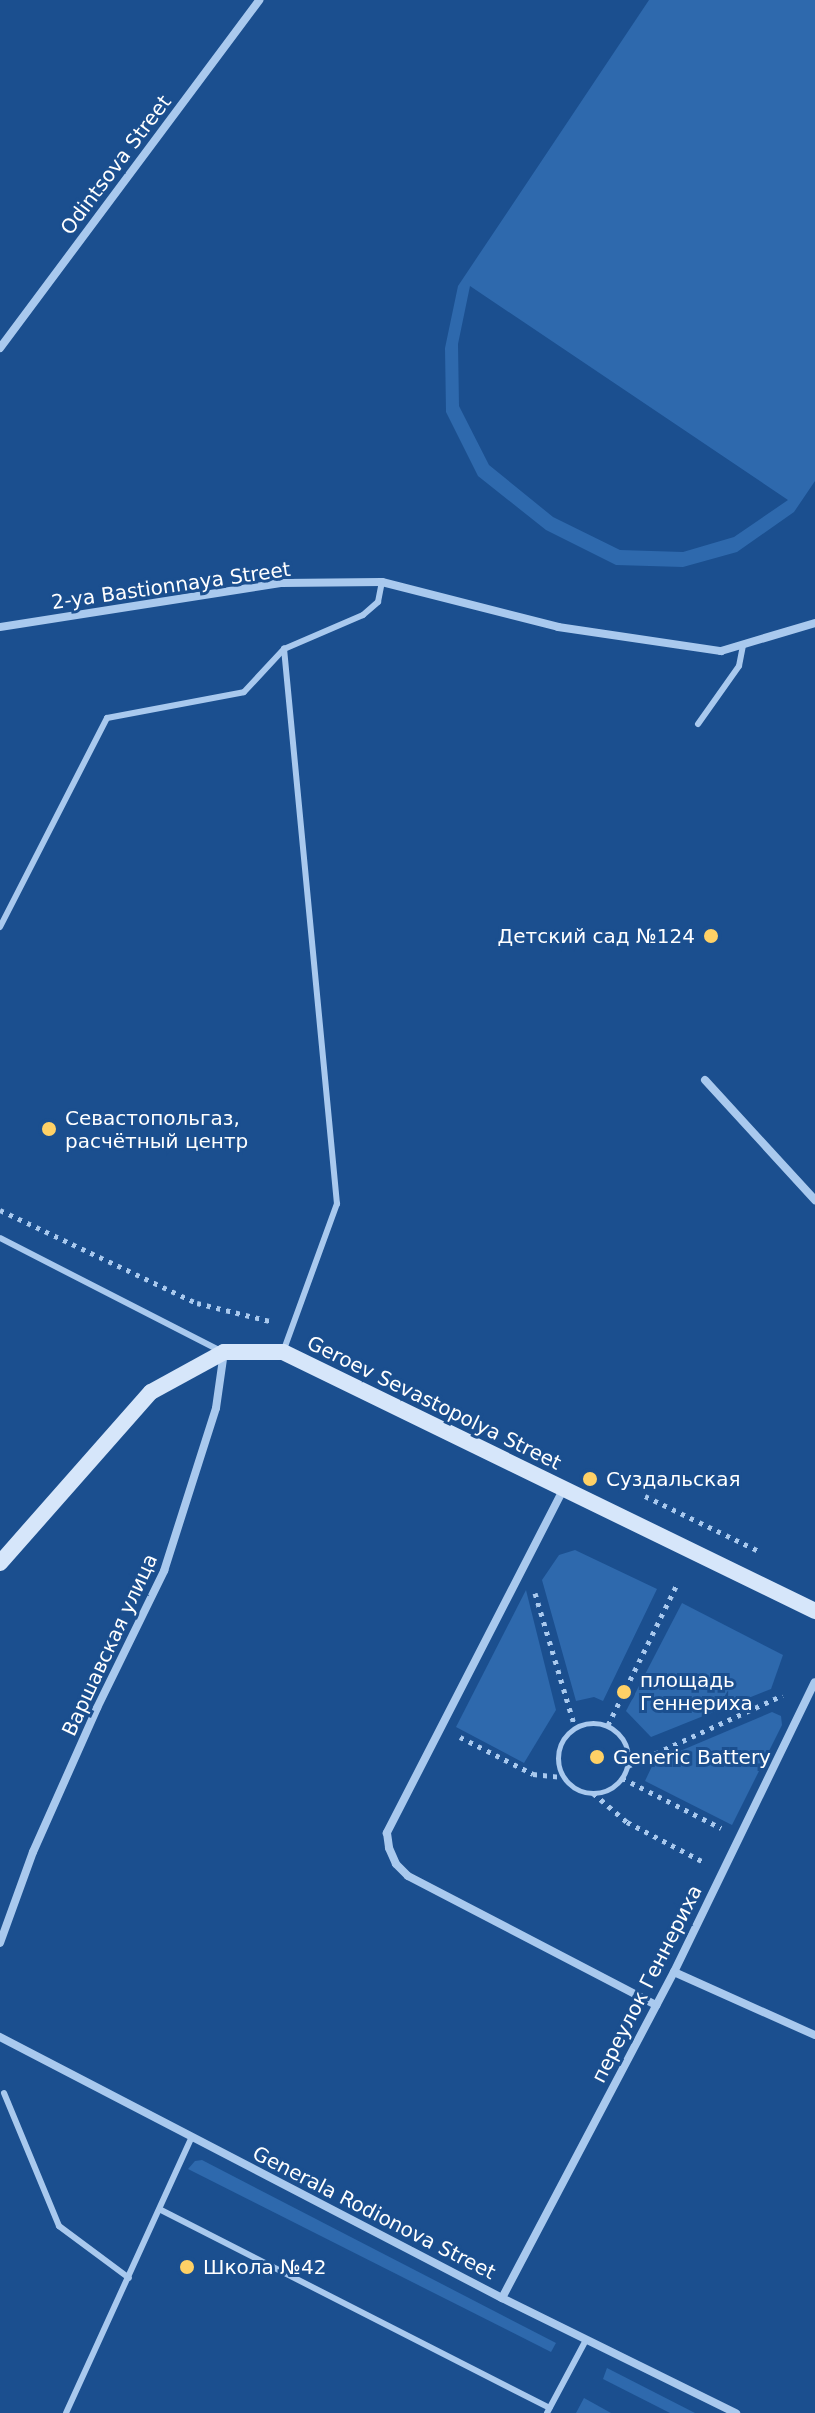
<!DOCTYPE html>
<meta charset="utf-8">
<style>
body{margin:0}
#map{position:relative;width:815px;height:2413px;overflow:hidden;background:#1b4f8f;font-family:"DejaVu Sans",sans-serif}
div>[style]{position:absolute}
.green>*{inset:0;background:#2e69ad}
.path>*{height:5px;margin-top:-2.5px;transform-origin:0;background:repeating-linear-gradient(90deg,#a9c9ee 0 4px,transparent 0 10px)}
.path>.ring{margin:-2.5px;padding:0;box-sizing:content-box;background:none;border:5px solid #a9c9ee;border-radius:50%}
.lane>*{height:6px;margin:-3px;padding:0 3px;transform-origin:3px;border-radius:3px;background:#a9c9ee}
.street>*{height:8px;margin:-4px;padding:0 4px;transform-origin:4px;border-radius:4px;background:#a9c9ee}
.secondary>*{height:16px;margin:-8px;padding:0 8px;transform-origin:8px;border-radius:8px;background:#d6e6fa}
.dots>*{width:22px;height:22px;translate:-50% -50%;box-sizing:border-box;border:4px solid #1b4f8f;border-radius:50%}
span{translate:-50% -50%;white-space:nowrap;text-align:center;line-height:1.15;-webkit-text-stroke:6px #1b4f8f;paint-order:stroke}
.street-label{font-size:20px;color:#fff}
.poi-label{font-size:20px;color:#fff}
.right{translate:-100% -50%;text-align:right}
.left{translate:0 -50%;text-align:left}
</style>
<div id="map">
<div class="green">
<div style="clip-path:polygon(evenodd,649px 0,815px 0,815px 481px,794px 512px,737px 552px,683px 567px,616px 565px,546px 530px,478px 476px,446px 412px,445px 348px,458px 286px,649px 0,470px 286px,788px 500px,734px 537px,683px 552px,620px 550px,553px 517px,489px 465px,459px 406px,458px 344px,470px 286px)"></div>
<div style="clip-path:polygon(575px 1550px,657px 1589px,603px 1701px,594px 1697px,576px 1701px,542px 1580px,559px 1555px)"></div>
<div style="clip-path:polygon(526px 1590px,556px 1710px,524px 1763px,456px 1727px)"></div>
<div style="clip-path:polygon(682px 1603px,783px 1655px,771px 1689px,651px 1737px,626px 1711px)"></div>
<div style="clip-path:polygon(772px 1712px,781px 1716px,782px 1725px,732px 1825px,645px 1781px,654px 1762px)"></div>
<div style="clip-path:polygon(202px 2160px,556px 2343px,551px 2352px,188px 2169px,195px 2161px)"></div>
<div style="clip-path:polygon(607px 2368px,695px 2413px,670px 2413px,603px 2379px)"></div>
<div style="clip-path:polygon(584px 2398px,611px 2413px,576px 2413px)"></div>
</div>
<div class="path">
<div style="left:0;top:1210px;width:218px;rotate:25.3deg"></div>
<div style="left:197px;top:1303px;width:79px;rotate:13.9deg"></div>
<div style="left:645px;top:1496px;width:127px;rotate:25.8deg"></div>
<div style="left:535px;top:1593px;width:140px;rotate:73.4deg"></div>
<div class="ring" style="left:558px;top:1723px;width:65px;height:65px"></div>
<div style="left:608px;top:1725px;width:155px;rotate:-63.9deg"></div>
<div style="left:460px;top:1737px;width:82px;rotate:26.9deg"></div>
<div style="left:533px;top:1774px;width:30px;rotate:6deg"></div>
<div style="left:628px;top:1766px;width:170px;rotate:-24.6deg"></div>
<div style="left:622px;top:1778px;width:111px;rotate:26.8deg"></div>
<div style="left:593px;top:1793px;width:45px;rotate:40.5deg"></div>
<div style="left:627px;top:1822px;width:87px;rotate:27.5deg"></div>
</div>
<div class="lane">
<div style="left:698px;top:724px;width:71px;rotate:-54.7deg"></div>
<div style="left:739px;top:666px;width:21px;rotate:-79deg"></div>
<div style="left:0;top:927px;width:235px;rotate:-62.9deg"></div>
<div style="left:107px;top:718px;width:139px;rotate:-10.7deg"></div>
<div style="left:244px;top:692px;width:59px;rotate:-47.1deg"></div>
<div style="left:284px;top:649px;width:86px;rotate:-23.3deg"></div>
<div style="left:363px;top:615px;width:20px;rotate:-41deg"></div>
<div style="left:378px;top:602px;width:20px;rotate:-79deg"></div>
<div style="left:0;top:1238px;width:248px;rotate:27.1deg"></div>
<div style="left:283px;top:1352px;width:158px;rotate:-70deg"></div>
<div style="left:337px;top:1204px;width:558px;rotate:-95.45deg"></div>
<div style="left:4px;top:2093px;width:144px;rotate:67.5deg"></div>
<div style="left:59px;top:2226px;width:87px;rotate:36.6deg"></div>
<div style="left:161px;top:2210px;width:436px;rotate:27deg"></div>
<div style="left:66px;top:2413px;width:303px;rotate:-65.5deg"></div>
<div style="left:547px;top:2413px;width:83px;rotate:-61.9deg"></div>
</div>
<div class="street">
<div style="left:0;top:348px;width:434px;rotate:-53.3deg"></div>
<div style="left:0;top:627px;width:284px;rotate:-8.9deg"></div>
<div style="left:281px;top:583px;width:101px;rotate:-0.6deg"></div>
<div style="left:382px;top:582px;width:182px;rotate:14.3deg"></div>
<div style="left:558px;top:627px;width:165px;rotate:8.4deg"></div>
<div style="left:721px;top:651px;width:98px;rotate:-16.6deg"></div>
<div style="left:705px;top:1080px;width:163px;rotate:47.5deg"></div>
<div style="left:564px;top:1488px;width:388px;rotate:117.2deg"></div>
<div style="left:387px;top:1833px;width:15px;rotate:82deg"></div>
<div style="left:389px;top:1848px;width:17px;rotate:66deg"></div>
<div style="left:396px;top:1864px;width:17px;rotate:45deg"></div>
<div style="left:408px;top:1876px;width:280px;rotate:27.5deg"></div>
<div style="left:0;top:1943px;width:97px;rotate:-70.1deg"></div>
<div style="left:33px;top:1852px;width:158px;rotate:-66deg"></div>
<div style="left:97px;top:1708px;width:153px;rotate:-63.9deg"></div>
<div style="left:164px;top:1571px;width:171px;rotate:-72.3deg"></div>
<div style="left:216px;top:1408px;width:57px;rotate:-81.9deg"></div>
<div style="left:674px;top:1972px;width:154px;rotate:24.1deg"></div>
<div style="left:0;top:2037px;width:566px;rotate:27.47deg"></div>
<div style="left:502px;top:2298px;width:261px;rotate:26.2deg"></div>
<div style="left:502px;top:2298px;width:369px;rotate:-62.2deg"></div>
<div style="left:674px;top:1972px;width:322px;rotate:-64.1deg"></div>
</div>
<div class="secondary">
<div style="left:0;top:1563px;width:228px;rotate:-48.6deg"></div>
<div style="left:151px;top:1392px;width:83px;rotate:-28.7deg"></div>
<div style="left:224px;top:1352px;width:59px"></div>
<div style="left:283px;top:1352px;width:592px;rotate:25.96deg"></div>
</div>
<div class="dots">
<div style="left:711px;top:936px;background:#ffd166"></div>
<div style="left:49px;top:1129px;background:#ffd166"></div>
<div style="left:590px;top:1479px;background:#ffd166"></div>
<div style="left:624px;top:1692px;background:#ffd166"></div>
<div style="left:597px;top:1757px;background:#ffd166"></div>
<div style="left:187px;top:2267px;background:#ffd166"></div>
</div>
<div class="street-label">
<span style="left:116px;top:165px;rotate:-53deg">Odintsova Street</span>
<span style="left:171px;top:586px;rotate:-8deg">2-ya Bastionnaya Street</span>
<span style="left:434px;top:1403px;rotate:26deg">Geroev Sevastopolya Street</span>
<span style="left:110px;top:1645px;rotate:-65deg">Варшавская улица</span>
<span style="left:647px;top:1984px;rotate:-63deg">переулок Геннериха</span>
<span style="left:374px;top:2213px;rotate:27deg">Generala Rodionova Street</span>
</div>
<div class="poi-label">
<span class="right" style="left:695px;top:936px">Детский сад №124</span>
<span class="left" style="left:65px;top:1130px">Севастопольгаз,<br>расчётный центр</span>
<span class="left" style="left:606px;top:1479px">Суздальская</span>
<span class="left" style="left:640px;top:1692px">площадь<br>Геннериха</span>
<span class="left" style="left:613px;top:1757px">Generic Battery</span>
<span class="left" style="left:203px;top:2267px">Школа №42</span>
</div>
</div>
